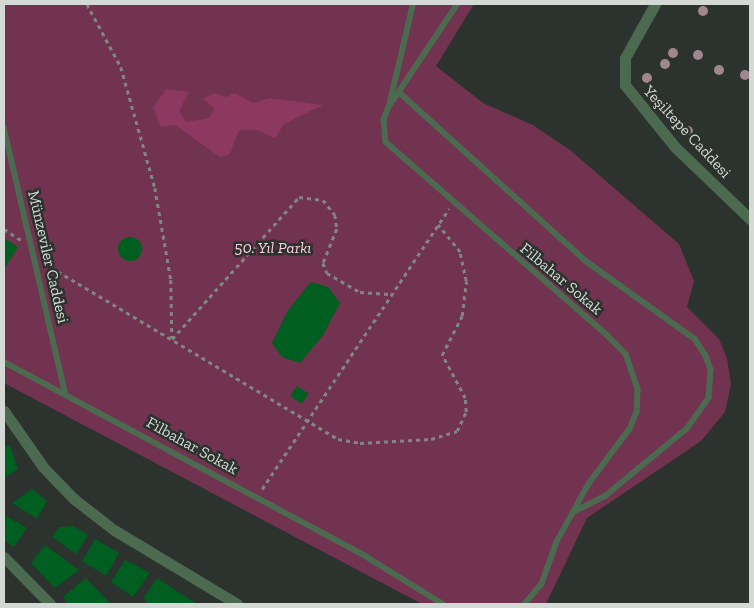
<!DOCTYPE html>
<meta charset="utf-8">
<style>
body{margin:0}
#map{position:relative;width:754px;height:608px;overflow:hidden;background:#2c322d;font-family:"Zilla Slab",serif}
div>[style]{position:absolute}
.green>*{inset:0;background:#713350}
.water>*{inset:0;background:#8c3861}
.building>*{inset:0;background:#005e21;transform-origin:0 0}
.round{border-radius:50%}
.path>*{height:2.5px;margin-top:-1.25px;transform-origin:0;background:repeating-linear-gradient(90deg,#818682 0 4px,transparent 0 8px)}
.service>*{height:5.5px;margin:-2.75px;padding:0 2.75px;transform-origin:2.75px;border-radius:2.75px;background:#4b6a4f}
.minor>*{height:11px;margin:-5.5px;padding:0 5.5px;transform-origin:5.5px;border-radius:5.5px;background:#4b6a4f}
.trees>*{width:10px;height:10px;margin:-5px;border-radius:50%;background:#a0878f}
span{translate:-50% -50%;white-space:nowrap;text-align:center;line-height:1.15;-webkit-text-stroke:5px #2c322d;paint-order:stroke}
.street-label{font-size:16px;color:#d5d9d6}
.park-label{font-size:16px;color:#fecce0;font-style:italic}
.frame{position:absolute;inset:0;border:5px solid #d5d9d6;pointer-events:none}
</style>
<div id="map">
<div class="green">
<div style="clip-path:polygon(4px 4px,474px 4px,436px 66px,483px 103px,533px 125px,570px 150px,679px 244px,694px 281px,687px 307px,719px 339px,727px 358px,731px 384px,725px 412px,701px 441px,587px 518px,546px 604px,422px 604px,4px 383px)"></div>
</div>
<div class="water">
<div style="clip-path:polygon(166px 89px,189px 92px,179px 111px,186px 122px,209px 118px,214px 109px,203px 99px,214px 93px,227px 97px,234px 93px,254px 103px,269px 98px,323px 105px,284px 124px,275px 138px,257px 130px,239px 130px,230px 154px,220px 157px,175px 125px,161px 127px,153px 108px)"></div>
</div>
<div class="building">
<div class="round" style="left:118px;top:237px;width:24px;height:24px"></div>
<div style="clip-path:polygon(4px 238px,18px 247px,6px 266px,4px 264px)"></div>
<div style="clip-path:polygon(311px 282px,328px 287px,340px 303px,323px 335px,300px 363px,282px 357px,272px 343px,288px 310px)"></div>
<div style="left:297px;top:386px;width:14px;height:12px;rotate:34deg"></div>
<div style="clip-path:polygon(10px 445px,18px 469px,4px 478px,4px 448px)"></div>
<div style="clip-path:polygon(32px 489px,47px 501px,37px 519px,12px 503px)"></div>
<div style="clip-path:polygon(6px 516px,27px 528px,14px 547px,4px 540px)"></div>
<div style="clip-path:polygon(73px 526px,88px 535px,76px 554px,52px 537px,59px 527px)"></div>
<div style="left:95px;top:539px;width:28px;height:26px;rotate:30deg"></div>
<div style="clip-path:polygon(45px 545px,79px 570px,55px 588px,31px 563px)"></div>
<div style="clip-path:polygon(125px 560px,150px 573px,133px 597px,111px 582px)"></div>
<div style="clip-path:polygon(86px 578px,111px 604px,68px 604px,63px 597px)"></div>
<div style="clip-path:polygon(157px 578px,192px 601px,198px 604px,147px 603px,144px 597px)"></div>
</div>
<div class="path">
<div style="left:87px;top:4px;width:72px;rotate:61.6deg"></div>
<div style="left:121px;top:67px;width:126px;rotate:74.3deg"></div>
<div style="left:155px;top:188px;width:93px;rotate:80.1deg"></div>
<div style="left:171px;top:280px;width:58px;rotate:89deg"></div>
<div style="left:4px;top:229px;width:20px;rotate:33deg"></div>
<div style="left:44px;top:263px;width:343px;rotate:30.9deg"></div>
<div style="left:338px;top:439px;width:22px;rotate:10deg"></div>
<div style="left:360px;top:443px;width:71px;rotate:-3.2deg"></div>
<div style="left:431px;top:439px;width:27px;rotate:-17deg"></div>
<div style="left:457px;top:431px;width:21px;rotate:-65deg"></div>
<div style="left:466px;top:412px;width:14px;rotate:-94deg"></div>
<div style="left:465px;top:398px;width:49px;rotate:-118.1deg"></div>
<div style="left:442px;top:355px;width:44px;rotate:-62.9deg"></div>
<div style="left:462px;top:316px;width:35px;rotate:-83deg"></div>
<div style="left:466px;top:281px;width:30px;rotate:-102deg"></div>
<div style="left:460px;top:252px;width:35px;rotate:-129deg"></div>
<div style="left:172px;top:339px;width:191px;rotate:-48.2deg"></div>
<div style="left:299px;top:197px;width:24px;rotate:7deg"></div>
<div style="left:323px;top:200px;width:19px;rotate:51deg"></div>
<div style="left:335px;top:215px;width:14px;rotate:82deg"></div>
<div style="left:337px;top:229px;width:37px;rotate:112deg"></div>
<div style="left:323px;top:263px;width:11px;rotate:68deg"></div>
<div style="left:327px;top:273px;width:38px;rotate:30deg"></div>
<div style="left:360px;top:292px;width:32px;rotate:4deg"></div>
<div style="left:262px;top:489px;width:337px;rotate:-56.3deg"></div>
</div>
<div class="service">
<div style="left:458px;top:4px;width:124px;rotate:123.8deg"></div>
<div style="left:389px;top:107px;width:14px;rotate:111deg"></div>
<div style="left:384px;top:120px;width:22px;rotate:85deg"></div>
<div style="left:386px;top:142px;width:293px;rotate:41.1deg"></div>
<div style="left:607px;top:335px;width:27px;rotate:45deg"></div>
<div style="left:626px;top:354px;width:37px;rotate:71deg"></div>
<div style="left:638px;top:389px;width:23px;rotate:92deg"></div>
<div style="left:637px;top:412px;width:18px;rotate:112deg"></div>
<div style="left:630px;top:429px;width:69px;rotate:126.7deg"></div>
<div style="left:589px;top:484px;width:66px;rotate:118.9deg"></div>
<div style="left:557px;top:542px;width:45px;rotate:109.7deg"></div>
<div style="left:542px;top:584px;width:26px;rotate:130deg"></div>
<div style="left:399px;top:92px;width:252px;rotate:42.1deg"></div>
<div style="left:586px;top:261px;width:134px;rotate:35.6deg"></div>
<div style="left:695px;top:339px;width:20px;rotate:57deg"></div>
<div style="left:706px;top:356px;width:15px;rotate:70deg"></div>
<div style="left:711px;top:370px;width:28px;rotate:94deg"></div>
<div style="left:709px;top:398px;width:38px;rotate:125deg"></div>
<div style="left:687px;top:429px;width:105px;rotate:140.4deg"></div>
<div style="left:606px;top:496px;width:36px;rotate:153deg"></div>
<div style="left:390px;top:102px;width:101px;rotate:-76.8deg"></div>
<div style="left:4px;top:127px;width:272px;rotate:77deg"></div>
<div style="left:4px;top:362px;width:412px;rotate:28.2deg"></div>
<div style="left:367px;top:557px;width:89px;rotate:31.7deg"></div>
</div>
<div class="minor">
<div style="left:655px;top:4px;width:62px;rotate:119.1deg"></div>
<div style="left:625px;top:58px;width:27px;rotate:90deg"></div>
<div style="left:625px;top:85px;width:80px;rotate:51.1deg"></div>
<div style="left:675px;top:147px;width:104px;rotate:43.8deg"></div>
<div style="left:4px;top:411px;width:68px;rotate:55.1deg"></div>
<div style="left:43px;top:467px;width:45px;rotate:45.9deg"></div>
<div style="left:74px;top:499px;width:51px;rotate:37.8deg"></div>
<div style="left:114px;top:530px;width:144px;rotate:31deg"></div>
<div style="left:4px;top:557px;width:66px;rotate:45.6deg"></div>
</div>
<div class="trees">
<div style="left:703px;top:11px"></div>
<div style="left:673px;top:53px"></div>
<div style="left:698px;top:55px"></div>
<div style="left:665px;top:64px"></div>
<div style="left:719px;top:70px"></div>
<div style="left:745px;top:75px"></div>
<div style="left:647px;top:78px"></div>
<div style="left:688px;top:131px"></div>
</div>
<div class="street-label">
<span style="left:687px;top:132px;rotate:47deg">Yeşiltepe Caddesi</span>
<span style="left:48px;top:257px;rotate:77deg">Münzeviler Caddesi</span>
<span style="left:561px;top:279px;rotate:40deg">Filbahar Sokak</span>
<span style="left:192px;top:446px;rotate:29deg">Filbahar Sokak</span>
</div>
<div class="park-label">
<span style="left:273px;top:248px">50. Yıl Parkı</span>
</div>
<div class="frame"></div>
</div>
